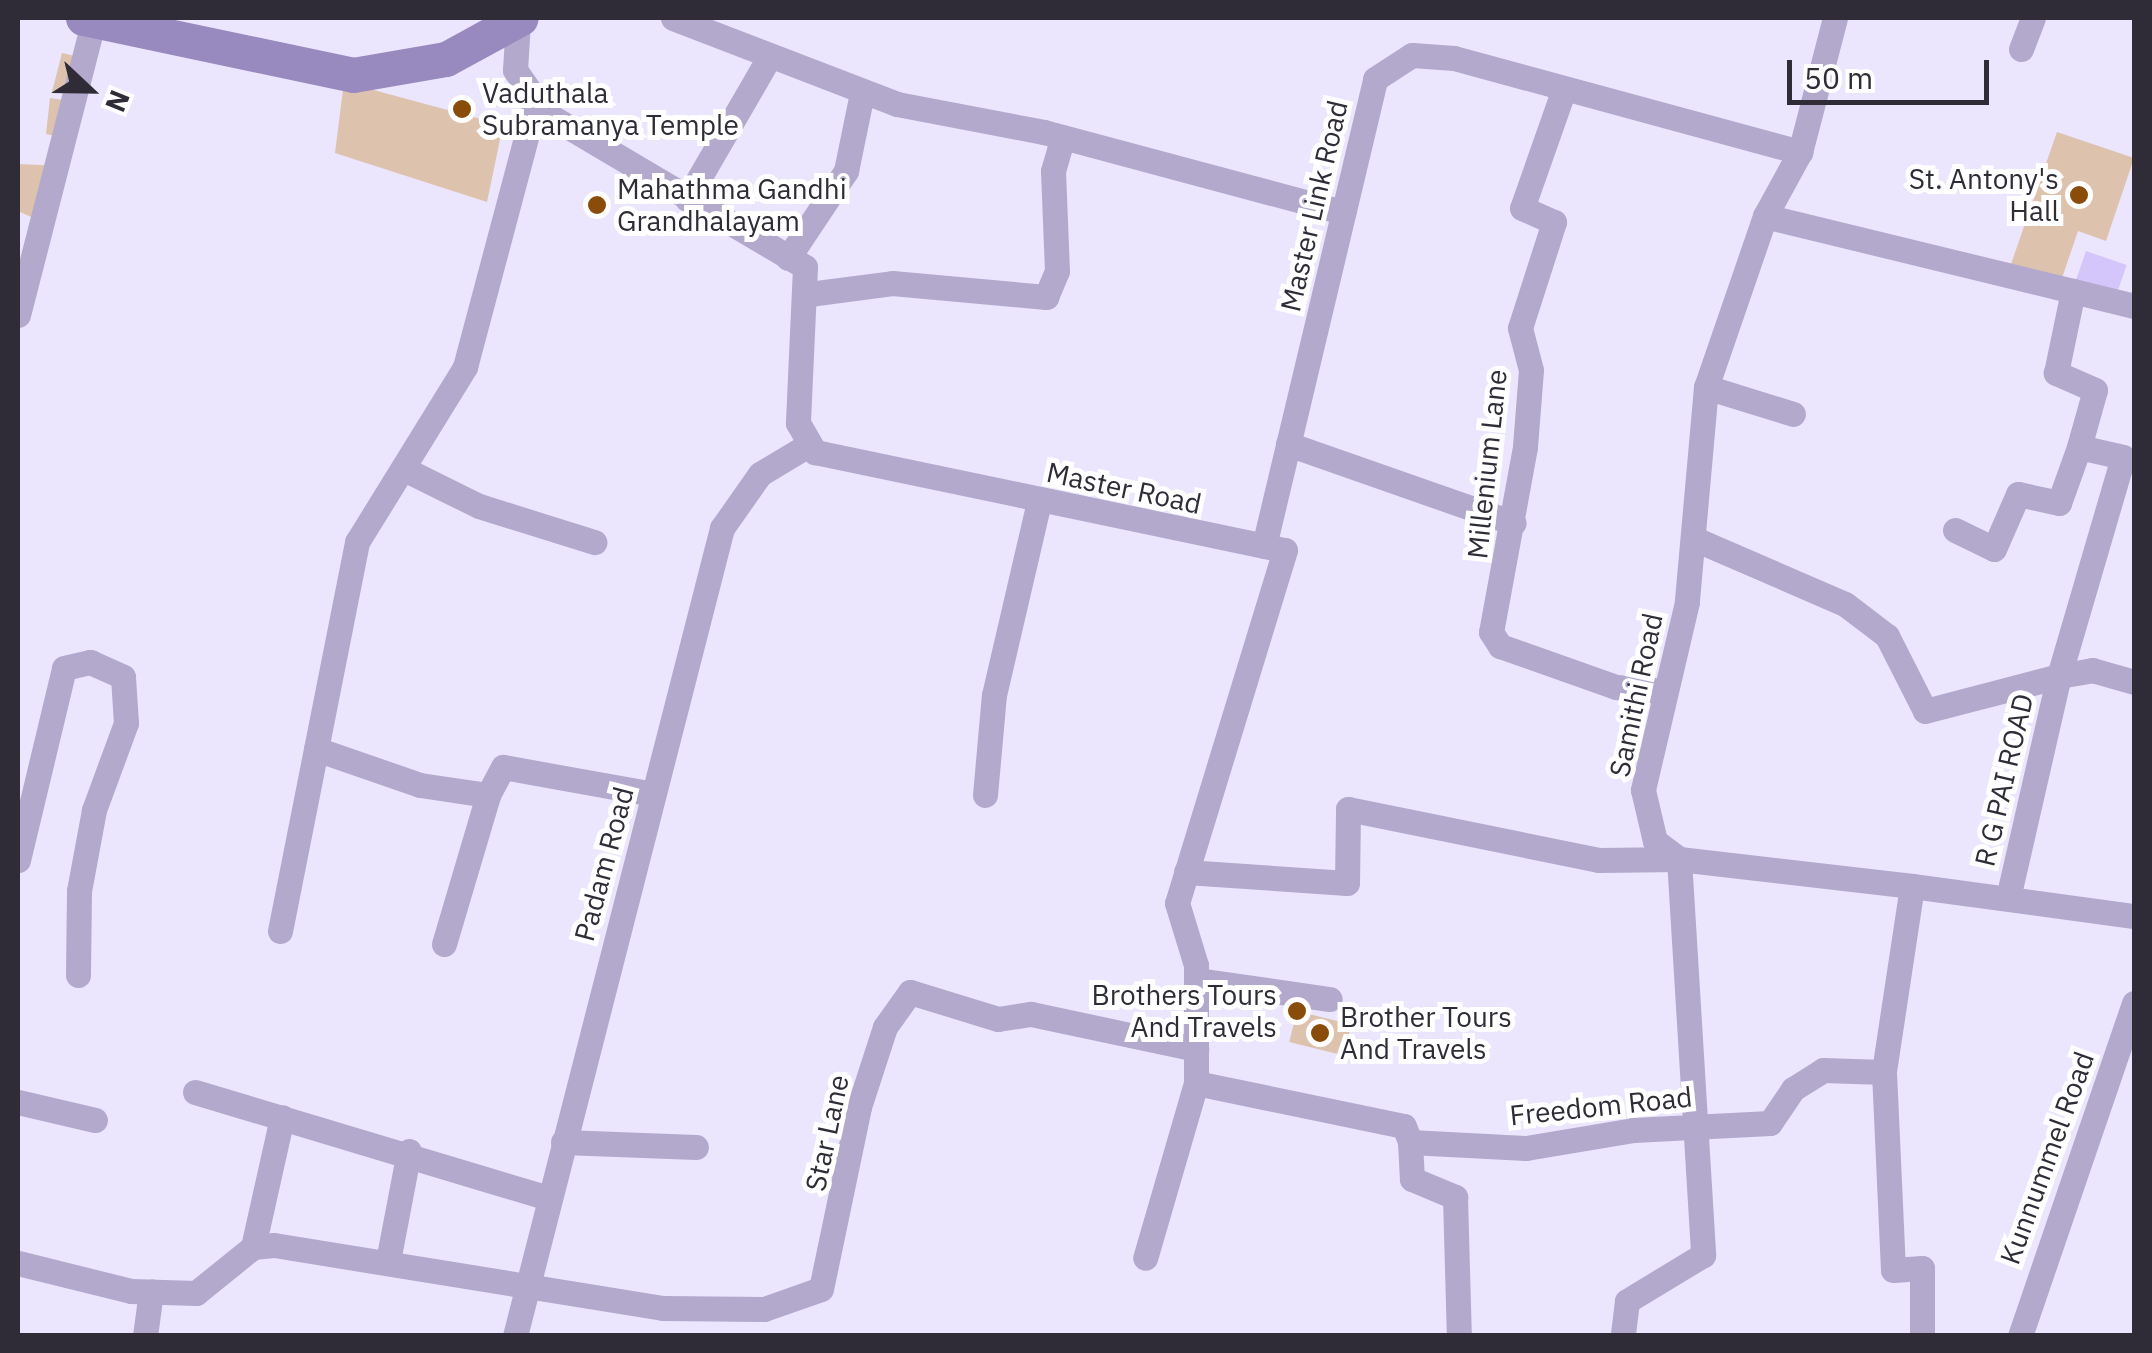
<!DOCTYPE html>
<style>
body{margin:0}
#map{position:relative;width:2152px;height:1353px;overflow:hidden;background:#ebe5fd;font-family:"IBM Plex Sans",sans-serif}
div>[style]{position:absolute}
.green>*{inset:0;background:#d4c5fa;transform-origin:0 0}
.building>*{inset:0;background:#ddc2ae;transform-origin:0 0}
.minor>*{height:25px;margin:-12.5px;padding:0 12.5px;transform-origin:12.5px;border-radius:12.5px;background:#b3a9cd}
.secondary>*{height:35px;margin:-17.5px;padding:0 17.5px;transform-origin:17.5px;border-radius:17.5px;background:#9889be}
.dots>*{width:28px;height:28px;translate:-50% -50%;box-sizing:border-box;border:5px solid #fff;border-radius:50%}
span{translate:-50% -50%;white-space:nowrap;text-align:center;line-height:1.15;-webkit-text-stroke:10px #fff;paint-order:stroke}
.poi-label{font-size:28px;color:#2f2c37}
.left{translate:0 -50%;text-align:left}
.right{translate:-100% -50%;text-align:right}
.street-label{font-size:28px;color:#2f2c37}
.frame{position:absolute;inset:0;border:20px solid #2f2c37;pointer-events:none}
.north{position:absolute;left:40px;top:40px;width:100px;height:100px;-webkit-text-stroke:8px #fff;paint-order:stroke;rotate:112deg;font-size:28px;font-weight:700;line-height:40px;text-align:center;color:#2f2c37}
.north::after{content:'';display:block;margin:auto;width:35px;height:45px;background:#2f2c37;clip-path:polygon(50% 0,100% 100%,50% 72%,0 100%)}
.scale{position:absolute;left:1787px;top:60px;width:202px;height:45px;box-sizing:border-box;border:5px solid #2f2c37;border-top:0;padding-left:12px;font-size:30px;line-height:35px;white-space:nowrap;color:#2f2c37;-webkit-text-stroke:8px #fff;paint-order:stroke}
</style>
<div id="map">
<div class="green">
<div style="left:2086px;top:251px;width:43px;height:31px;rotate:19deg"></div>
</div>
<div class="building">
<div style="clip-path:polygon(62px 53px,96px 61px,87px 94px,52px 92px)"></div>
<div style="clip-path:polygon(344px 82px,503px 125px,487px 202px,335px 153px)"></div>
<div style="clip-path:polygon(50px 98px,83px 103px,75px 140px,46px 134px)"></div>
<div style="clip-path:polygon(2057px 132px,2134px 158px,2106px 241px,2078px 231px,2061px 281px,2011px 264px)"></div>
<div style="clip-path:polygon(18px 164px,61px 166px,53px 227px,18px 211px)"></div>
<div style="left:1297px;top:1011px;width:56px;height:32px;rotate:14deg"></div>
</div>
<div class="minor">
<div style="left:673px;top:18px;width:240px;rotate:21deg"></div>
<div style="left:897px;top:104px;width:150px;rotate:10.8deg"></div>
<div style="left:1044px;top:132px;width:310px;rotate:15deg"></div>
<div style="left:1835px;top:18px;width:138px;rotate:104.6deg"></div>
<div style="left:1800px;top:152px;width:73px;rotate:118.7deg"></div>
<div style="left:1765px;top:216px;width:181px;rotate:109deg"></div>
<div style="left:1706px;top:387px;width:216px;rotate:95.1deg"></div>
<div style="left:1687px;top:602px;width:193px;rotate:103.2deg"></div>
<div style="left:1643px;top:790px;width:52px;rotate:76.8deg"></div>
<div style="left:1655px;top:841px;width:30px;rotate:37deg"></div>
<div style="left:1679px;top:859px;width:235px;rotate:6.6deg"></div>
<div style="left:1912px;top:886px;width:188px;rotate:98.6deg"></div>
<div style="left:1884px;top:1072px;width:198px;rotate:87.4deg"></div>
<div style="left:1893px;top:1270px;width:29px;rotate:-4deg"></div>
<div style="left:1922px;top:1268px;width:68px;rotate:90deg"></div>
<div style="left:518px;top:22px;width:48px;rotate:93.6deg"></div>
<div style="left:515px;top:70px;width:52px;rotate:55.1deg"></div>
<div style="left:545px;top:113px;width:302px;rotate:30.6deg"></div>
<div style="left:805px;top:267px;width:156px;rotate:92.6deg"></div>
<div style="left:798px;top:423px;width:34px;rotate:60deg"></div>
<div style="left:815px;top:452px;width:480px;rotate:11.8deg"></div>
<div style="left:1285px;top:550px;width:369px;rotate:107deg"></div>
<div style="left:1177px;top:903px;width:65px;rotate:73deg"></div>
<div style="left:1196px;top:965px;width:118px;rotate:90deg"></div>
<div style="left:1196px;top:1083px;width:182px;rotate:106.2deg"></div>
<div style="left:2021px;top:49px;width:33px;rotate:-69deg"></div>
<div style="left:1564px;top:89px;width:126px;rotate:109.4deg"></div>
<div style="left:1522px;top:208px;width:35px;rotate:24deg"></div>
<div style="left:1554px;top:222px;width:111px;rotate:107.8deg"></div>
<div style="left:1520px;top:328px;width:43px;rotate:75.3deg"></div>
<div style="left:1531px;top:370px;width:77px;rotate:94.5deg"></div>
<div style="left:1525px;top:447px;width:188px;rotate:100.4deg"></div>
<div style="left:1491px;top:632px;width:17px;rotate:57deg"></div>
<div style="left:1500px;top:646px;width:123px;rotate:19.5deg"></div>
<div style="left:1616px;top:687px;width:47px;rotate:4.9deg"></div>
<div style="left:687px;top:199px;width:162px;rotate:-59.9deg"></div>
<div style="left:1765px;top:216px;width:380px;rotate:13.7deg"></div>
<div style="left:788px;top:258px;width:105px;rotate:-56.3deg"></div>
<div style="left:846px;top:171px;width:80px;rotate:-78.4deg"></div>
<div style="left:809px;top:294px;width:84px;rotate:-7.5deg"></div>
<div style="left:892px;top:283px;width:155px;rotate:5.2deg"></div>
<div style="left:1046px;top:297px;width:28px;rotate:-67deg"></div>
<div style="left:1057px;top:271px;width:100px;rotate:-92.3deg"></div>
<div style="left:1053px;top:171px;width:35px;rotate:-74deg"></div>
<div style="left:18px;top:315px;width:305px;rotate:-75.6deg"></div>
<div style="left:1706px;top:387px;width:91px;rotate:17.2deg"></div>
<div style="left:1288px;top:444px;width:239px;rotate:19.3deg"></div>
<div style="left:406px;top:470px;width:81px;rotate:26.3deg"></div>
<div style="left:479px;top:506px;width:121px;rotate:17.4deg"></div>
<div style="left:1955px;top:530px;width:43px;rotate:26deg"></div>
<div style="left:1994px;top:549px;width:60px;rotate:-66.4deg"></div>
<div style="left:2018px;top:494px;width:42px;rotate:12.4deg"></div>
<div style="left:2059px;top:503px;width:59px;rotate:-70.3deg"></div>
<div style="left:1697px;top:540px;width:161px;rotate:23.4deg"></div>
<div style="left:1845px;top:604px;width:53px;rotate:37.3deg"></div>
<div style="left:1887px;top:636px;width:84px;rotate:63.1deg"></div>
<div style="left:1925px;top:711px;width:138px;rotate:-14.6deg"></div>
<div style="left:2059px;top:676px;width:228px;rotate:-73.7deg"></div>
<div style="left:2123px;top:457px;width:45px;rotate:-167.2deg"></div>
<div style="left:2079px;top:447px;width:59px;rotate:-74.3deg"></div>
<div style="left:2095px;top:390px;width:43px;rotate:-156.4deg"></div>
<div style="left:2056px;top:373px;width:84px;rotate:-78.3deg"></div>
<div style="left:1264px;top:546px;width:480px;rotate:-76.6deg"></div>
<div style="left:1375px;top:79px;width:44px;rotate:-33deg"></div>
<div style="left:1412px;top:55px;width:42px;rotate:4.1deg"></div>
<div style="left:1454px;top:58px;width:359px;rotate:15.2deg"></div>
<div style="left:316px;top:749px;width:110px;rotate:19.1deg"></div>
<div style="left:420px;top:785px;width:69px;rotate:8.4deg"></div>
<div style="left:488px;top:795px;width:32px;rotate:-62deg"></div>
<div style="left:503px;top:767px;width:152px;rotate:10.2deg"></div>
<div style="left:985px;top:795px;width:100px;rotate:-84.9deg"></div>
<div style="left:994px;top:695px;width:199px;rotate:-76.9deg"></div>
<div style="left:18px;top:860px;width:197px;rotate:-76.5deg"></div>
<div style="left:64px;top:668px;width:27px;rotate:-13deg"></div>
<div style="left:90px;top:662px;width:36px;rotate:24deg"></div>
<div style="left:123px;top:677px;width:46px;rotate:86.3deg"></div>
<div style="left:126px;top:723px;width:93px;rotate:110.2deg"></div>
<div style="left:94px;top:810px;width:82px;rotate:100.5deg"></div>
<div style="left:79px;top:891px;width:84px;rotate:90.7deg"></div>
<div style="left:1186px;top:872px;width:161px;rotate:3.9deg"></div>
<div style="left:1347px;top:883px;width:74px;rotate:-89.2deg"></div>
<div style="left:1348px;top:809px;width:256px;rotate:11.5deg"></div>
<div style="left:1599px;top:860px;width:80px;rotate:-0.7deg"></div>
<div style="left:1679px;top:859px;width:397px;rotate:86.5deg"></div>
<div style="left:1703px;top:1255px;width:89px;rotate:148.8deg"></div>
<div style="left:1627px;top:1301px;width:35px;rotate:97deg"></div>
<div style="left:1912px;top:886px;width:224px;rotate:7.7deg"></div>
<div style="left:2008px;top:898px;width:228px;rotate:-77.1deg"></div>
<div style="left:2059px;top:676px;width:34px;rotate:-10deg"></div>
<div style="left:2092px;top:670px;width:44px;rotate:15.9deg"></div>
<div style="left:280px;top:931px;width:397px;rotate:-78.8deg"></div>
<div style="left:357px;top:542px;width:206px;rotate:-58.3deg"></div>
<div style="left:465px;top:367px;width:275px;rotate:-75.1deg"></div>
<div style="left:444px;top:944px;width:155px;rotate:-73.5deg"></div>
<div style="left:1196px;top:980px;width:135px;rotate:8.1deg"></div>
<div style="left:1196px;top:1083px;width:212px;rotate:11.7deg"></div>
<div style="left:1404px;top:1126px;width:17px;rotate:69deg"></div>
<div style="left:1410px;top:1142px;width:116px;rotate:3deg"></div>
<div style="left:1526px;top:1148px;width:109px;rotate:-9.5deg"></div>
<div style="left:1633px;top:1130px;width:137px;rotate:-2.9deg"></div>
<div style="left:1770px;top:1123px;width:41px;rotate:-55.9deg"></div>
<div style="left:1793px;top:1089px;width:36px;rotate:-32deg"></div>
<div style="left:1823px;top:1070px;width:61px;rotate:1.9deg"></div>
<div style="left:195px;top:1092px;width:370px;rotate:16.7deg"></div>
<div style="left:18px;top:1102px;width:79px;rotate:13.2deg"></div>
<div style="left:563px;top:1142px;width:133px;rotate:2.2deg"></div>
<div style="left:1410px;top:1142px;width:37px;rotate:87deg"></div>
<div style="left:1412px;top:1179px;width:47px;rotate:22.7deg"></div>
<div style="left:1455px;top:1197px;width:139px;rotate:88.4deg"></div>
<div style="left:253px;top:1247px;width:133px;rotate:-77.4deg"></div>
<div style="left:388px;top:1261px;width:112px;rotate:-79.2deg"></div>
<div style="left:18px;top:1263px;width:116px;rotate:13.9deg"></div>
<div style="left:131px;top:1291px;width:65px;rotate:1.8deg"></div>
<div style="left:196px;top:1293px;width:73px;rotate:-38.9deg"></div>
<div style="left:253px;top:1247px;width:21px;rotate:-5deg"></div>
<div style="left:274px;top:1245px;width:394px;rotate:9.2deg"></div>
<div style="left:663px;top:1308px;width:101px;rotate:0.6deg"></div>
<div style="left:764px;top:1309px;width:60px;rotate:-19.3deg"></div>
<div style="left:821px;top:1289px;width:186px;rotate:-78.2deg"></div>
<div style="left:859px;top:1107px;width:84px;rotate:-72deg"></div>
<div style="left:885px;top:1027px;width:43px;rotate:-54.5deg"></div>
<div style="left:910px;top:992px;width:92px;rotate:17.1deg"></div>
<div style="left:998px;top:1019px;width:33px;rotate:-9deg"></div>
<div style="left:1031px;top:1014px;width:169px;rotate:12deg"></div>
<div style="left:145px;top:1336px;width:45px;rotate:-82.4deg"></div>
<div style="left:515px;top:1336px;width:834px;rotate:-75.63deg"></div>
<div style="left:722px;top:528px;width:66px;rotate:-54.9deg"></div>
<div style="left:760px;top:474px;width:58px;rotate:-31deg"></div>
<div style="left:2020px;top:1336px;width:352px;rotate:-71.1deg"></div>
</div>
<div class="secondary">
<div style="left:83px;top:18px;width:276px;rotate:11.9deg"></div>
<div style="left:353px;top:75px;width:94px;rotate:-9.8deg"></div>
<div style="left:446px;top:59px;width:85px;rotate:-28.7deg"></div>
</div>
<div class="dots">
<div style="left:462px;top:109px;background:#894c0b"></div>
<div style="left:2079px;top:195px;background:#894c0b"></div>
<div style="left:597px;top:205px;background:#894c0b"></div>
<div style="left:1297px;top:1011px;background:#894c0b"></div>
<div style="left:1320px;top:1033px;background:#894c0b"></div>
</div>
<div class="poi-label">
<span class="left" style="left:482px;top:109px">Vaduthala<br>Subramanya Temple</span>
<span class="right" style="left:2059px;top:195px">St. Antony's<br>Hall</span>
<span class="left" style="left:617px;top:205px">Mahathma Gandhi<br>Grandhalayam</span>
<span class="right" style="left:1277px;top:1011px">Brothers Tours<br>And Travels</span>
<span class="left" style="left:1340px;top:1033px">Brother Tours<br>And Travels</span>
</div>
<div class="street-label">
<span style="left:1314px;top:206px;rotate:-77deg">Master Link Road</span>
<span style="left:1487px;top:464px;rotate:-84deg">Millenium Lane</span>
<span style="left:1124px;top:488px;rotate:12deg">Master Road</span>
<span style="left:1636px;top:695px;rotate:-78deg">Samithi Road</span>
<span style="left:2004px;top:780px;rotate:-77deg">R G PAI ROAD</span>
<span style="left:604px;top:864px;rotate:-75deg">Padam Road</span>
<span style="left:1601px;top:1106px;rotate:-6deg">Freedom Road</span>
<span style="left:827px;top:1133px;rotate:-78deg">Star Lane</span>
<span style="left:2047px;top:1158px;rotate:-70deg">Kunnummel Road</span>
</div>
<div class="frame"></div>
<div class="north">N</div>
<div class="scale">50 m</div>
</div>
